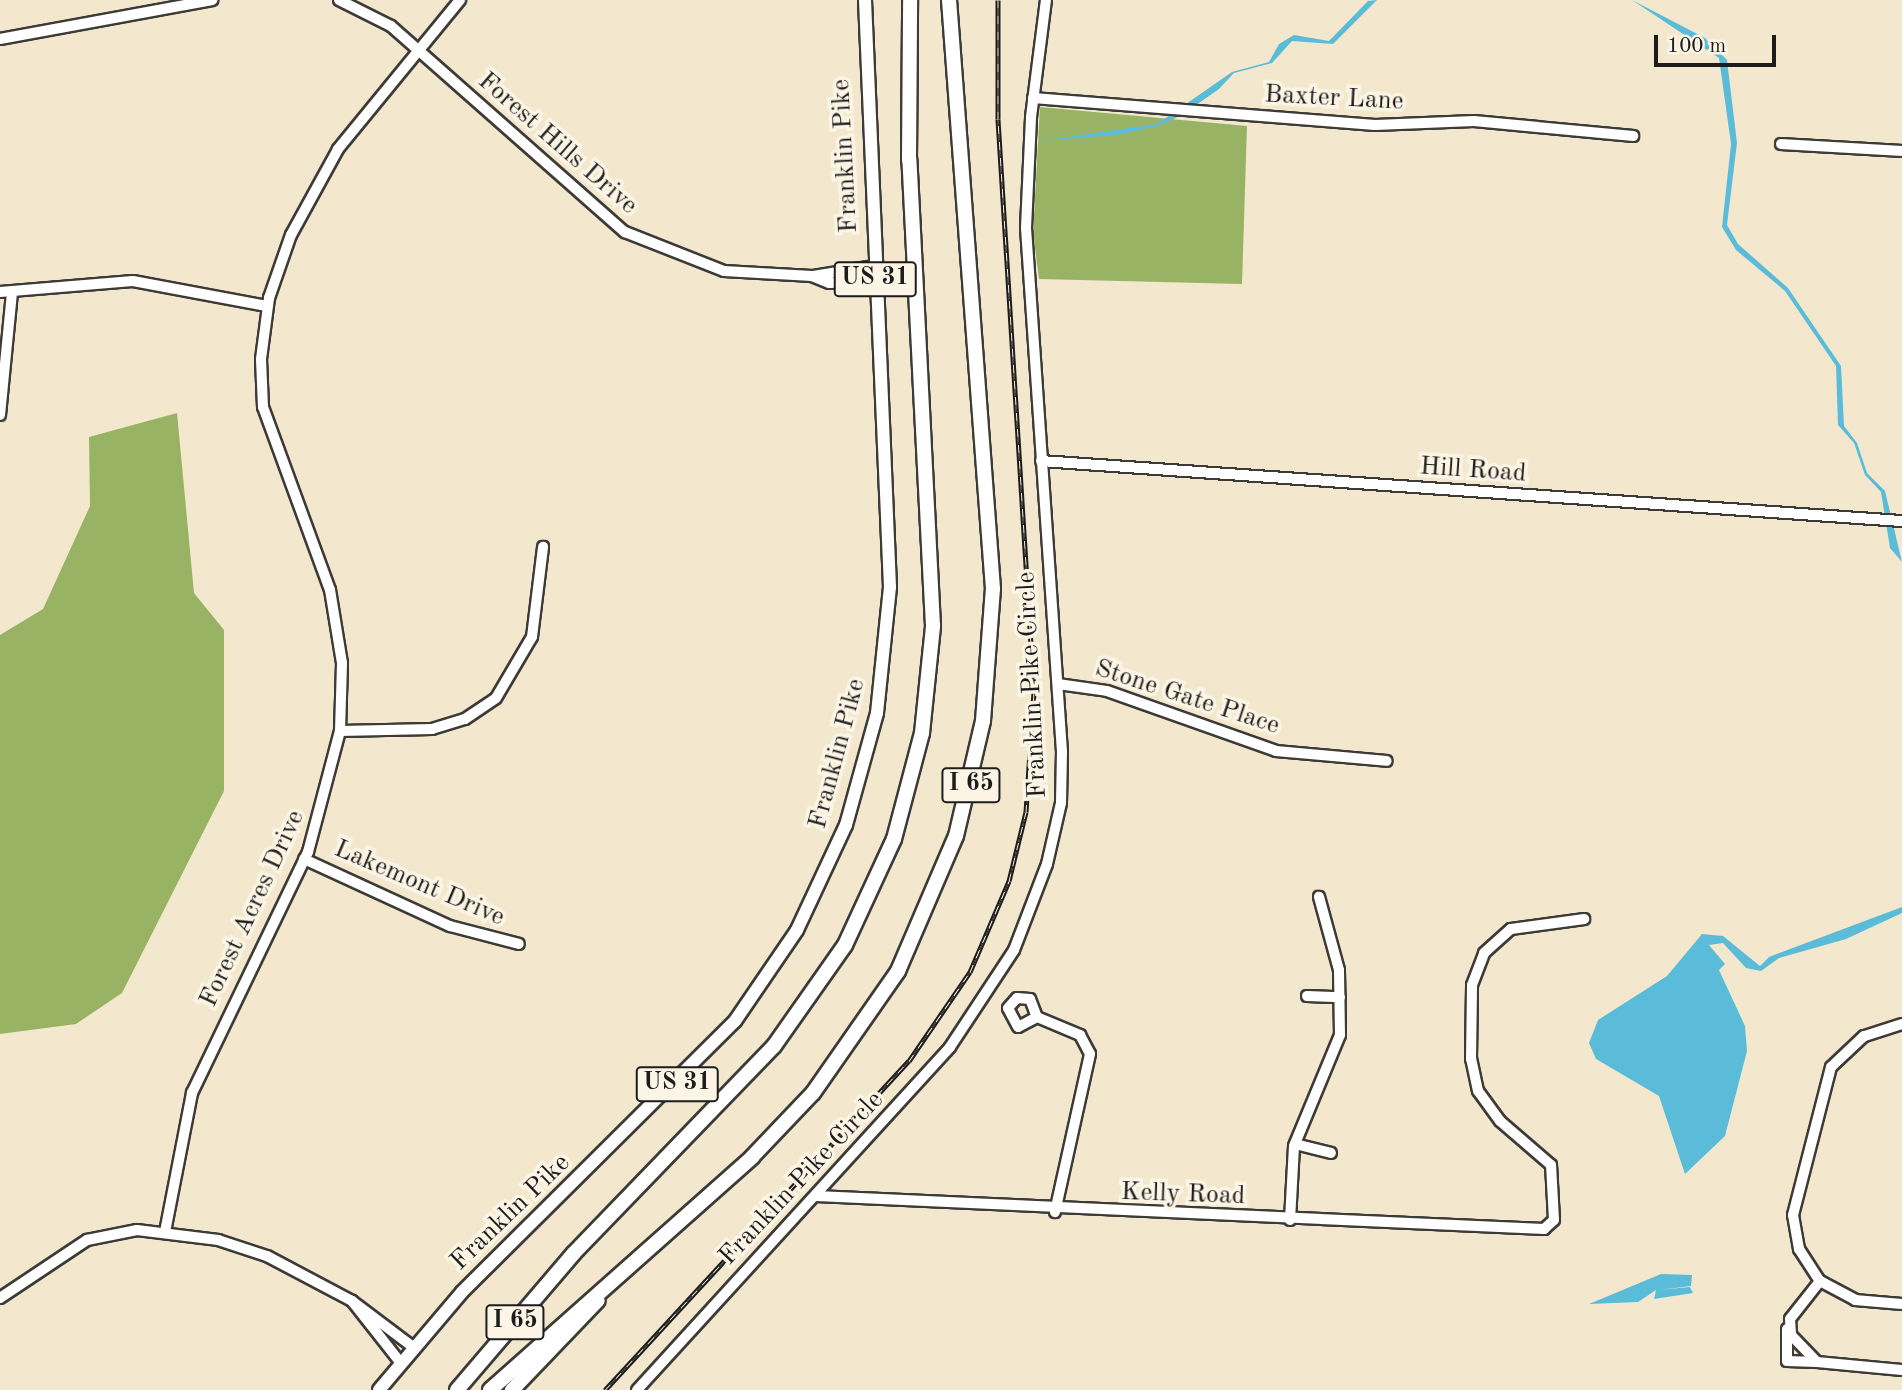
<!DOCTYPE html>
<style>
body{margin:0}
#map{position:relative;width:1902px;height:1390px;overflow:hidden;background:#f3e8ce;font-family:"Old Standard TT",serif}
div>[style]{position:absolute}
.forest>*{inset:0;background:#99b365}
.water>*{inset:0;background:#5abcd8}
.roads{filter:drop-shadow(2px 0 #3c3b37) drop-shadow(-2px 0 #3c3b37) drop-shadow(0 2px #3c3b37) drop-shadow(0 -2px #3c3b37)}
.minor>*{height:10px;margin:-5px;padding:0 5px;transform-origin:5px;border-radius:5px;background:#fff}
.major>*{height:12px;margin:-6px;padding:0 6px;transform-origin:6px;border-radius:6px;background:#fff}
.highway>*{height:14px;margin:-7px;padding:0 7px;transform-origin:7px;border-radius:7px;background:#fff}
.rail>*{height:5px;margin-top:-2.5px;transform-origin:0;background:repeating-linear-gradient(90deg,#fcf5e5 0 8px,#1c1c1c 0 16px);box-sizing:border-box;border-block:2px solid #1c1c1c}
span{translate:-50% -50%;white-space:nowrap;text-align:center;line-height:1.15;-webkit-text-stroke:7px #fcf5e5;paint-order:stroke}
.shield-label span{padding:2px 5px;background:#fcf5e5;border:2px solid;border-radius:5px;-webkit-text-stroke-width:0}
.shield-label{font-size:24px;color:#1c1c1c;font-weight:700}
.street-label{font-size:26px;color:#1c1c1c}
.scale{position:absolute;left:1654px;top:35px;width:122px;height:32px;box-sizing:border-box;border:4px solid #1c1c1c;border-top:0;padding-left:9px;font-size:21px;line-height:24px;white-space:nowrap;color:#1c1c1c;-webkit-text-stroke:5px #fcf5e5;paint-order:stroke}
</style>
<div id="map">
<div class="forest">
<div style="clip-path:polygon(1040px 107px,1247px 126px,1242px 284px,1039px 279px,1033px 232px)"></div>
<div style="clip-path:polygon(177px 413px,194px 593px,224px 630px,224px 791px,122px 993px,76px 1024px,0 1034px,0 635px,43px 609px,90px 506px,89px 437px)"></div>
</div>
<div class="water">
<div style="clip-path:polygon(1377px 0,1333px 44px,1292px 41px,1272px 63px,1234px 73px,1219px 89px,1182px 115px,1158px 126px,1116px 135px,1040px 141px,1157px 124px,1232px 72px,1269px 62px,1279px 44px,1294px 35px,1329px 41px,1368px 1px)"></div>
<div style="clip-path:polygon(1632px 0,1705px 38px,1727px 60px,1737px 143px,1727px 225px,1738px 244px,1788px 288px,1841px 366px,1844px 426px,1857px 443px,1867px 473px,1885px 491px,1902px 562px,1890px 548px,1881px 492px,1865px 475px,1854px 443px,1838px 425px,1836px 366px,1785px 291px,1736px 250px,1722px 227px,1731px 144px,1719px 58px)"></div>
<div style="clip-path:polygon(1902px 907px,1902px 913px,1846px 939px,1779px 958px,1761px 971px,1746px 968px,1723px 943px,1709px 945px,1725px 964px,1719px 970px,1745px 1026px,1747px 1051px,1725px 1136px,1685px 1174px,1659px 1096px,1596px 1059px,1589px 1043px,1598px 1020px,1667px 976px,1702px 934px,1723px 936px,1760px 966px,1769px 957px)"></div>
<div style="clip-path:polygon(1661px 1274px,1692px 1275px,1691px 1286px,1659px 1290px,1690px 1287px,1693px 1293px,1654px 1299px,1656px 1290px,1638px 1302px,1589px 1304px)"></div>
</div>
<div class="roads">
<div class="minor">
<div style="left:339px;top:0;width:58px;rotate:26.6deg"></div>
<div style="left:391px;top:26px;width:312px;rotate:41.4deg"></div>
<div style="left:625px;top:232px;width:106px;rotate:21.5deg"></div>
<div style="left:724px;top:271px;width:88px;rotate:3.3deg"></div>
<div style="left:0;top:39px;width:216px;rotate:-10.4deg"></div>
<div style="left:1033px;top:98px;width:343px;rotate:4.5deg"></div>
<div style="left:1375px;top:125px;width:99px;rotate:-2.3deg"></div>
<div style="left:1474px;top:121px;width:160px;rotate:5.4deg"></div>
<div style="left:1781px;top:144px;width:121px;rotate:3.3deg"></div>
<div style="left:874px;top:266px;width:63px;rotate:170.8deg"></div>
<div style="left:812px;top:276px;width:18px;rotate:22deg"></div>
<div style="left:829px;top:283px;width:46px;rotate:-1.2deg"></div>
<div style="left:0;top:292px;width:133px;rotate:-4.7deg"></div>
<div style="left:133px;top:281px;width:136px;rotate:10.6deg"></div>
<div style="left:0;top:415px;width:124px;rotate:-84.4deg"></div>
<div style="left:1041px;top:461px;width:863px;rotate:3.99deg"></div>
<div style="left:1058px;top:684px;width:49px;rotate:8.1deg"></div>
<div style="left:1107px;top:691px;width:179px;rotate:19.5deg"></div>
<div style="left:1276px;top:751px;width:111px;rotate:5.1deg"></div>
<div style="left:340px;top:731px;width:92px;rotate:-1.2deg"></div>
<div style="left:432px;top:729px;width:34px;rotate:-17deg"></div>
<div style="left:465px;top:719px;width:37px;rotate:-34deg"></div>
<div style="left:496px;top:698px;width:71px;rotate:-59.5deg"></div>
<div style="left:532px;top:637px;width:91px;rotate:-83deg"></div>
<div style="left:304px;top:859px;width:161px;rotate:24.7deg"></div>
<div style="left:450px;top:926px;width:71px;rotate:14.6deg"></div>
<div style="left:1307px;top:996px;width:33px;rotate:2deg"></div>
<div style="left:1037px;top:1017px;width:21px;rotate:152deg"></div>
<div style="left:1018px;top:1027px;width:21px;rotate:-118deg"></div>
<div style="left:1008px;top:1008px;width:13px;rotate:-48deg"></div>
<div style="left:1017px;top:998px;width:13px;rotate:4deg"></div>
<div style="left:1030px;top:999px;width:19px;rotate:69deg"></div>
<div style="left:1037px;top:1017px;width:47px;rotate:22.7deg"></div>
<div style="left:1080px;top:1035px;width:21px;rotate:62deg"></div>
<div style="left:1090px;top:1054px;width:162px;rotate:102.5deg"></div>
<div style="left:1902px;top:1024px;width:40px;rotate:162deg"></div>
<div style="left:1864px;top:1036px;width:45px;rotate:136.8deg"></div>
<div style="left:1831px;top:1067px;width:153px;rotate:104.4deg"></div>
<div style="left:1793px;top:1215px;width:35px;rotate:80deg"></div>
<div style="left:1799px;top:1249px;width:38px;rotate:57deg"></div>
<div style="left:1820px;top:1281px;width:40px;rotate:28deg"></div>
<div style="left:1855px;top:1300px;width:47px;rotate:4.9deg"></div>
<div style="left:1295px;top:1144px;width:37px;rotate:14deg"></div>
<div style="left:816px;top:1196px;width:729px;rotate:2.6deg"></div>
<div style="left:1544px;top:1229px;width:13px;rotate:-42deg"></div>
<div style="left:1554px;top:1220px;width:55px;rotate:-93.1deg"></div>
<div style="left:1551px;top:1165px;width:67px;rotate:-139.2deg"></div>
<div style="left:1500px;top:1121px;width:37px;rotate:-126deg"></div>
<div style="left:1478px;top:1091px;width:33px;rotate:-102deg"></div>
<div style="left:1471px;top:1059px;width:74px;rotate:-89.2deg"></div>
<div style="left:1472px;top:985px;width:34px;rotate:-69deg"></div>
<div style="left:1484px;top:953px;width:36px;rotate:-42deg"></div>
<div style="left:1511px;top:929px;width:74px;rotate:-7.8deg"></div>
<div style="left:1290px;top:1220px;width:74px;rotate:-86.9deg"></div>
<div style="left:1294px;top:1146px;width:120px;rotate:-67.5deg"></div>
<div style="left:1340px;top:1035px;width:65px;rotate:-90.9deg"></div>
<div style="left:1339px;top:970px;width:76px;rotate:-105.3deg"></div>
<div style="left:165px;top:1232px;width:142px;rotate:-79deg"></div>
<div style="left:192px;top:1093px;width:267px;rotate:-64.3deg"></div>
<div style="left:308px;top:852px;width:125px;rotate:-75.2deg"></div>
<div style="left:340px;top:731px;width:68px;rotate:-88.3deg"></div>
<div style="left:342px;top:663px;width:74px;rotate:-99.3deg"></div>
<div style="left:330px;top:590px;width:195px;rotate:-110.1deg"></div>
<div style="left:263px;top:407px;width:48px;rotate:-92.4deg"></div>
<div style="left:261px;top:359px;width:62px;rotate:-82.5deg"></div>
<div style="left:269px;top:298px;width:67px;rotate:-70.8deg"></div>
<div style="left:291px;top:235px;width:98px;rotate:-61.3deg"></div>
<div style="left:338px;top:149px;width:193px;rotate:-50.7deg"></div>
<div style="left:1820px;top:1281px;width:48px;rotate:128.3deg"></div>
<div style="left:1790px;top:1319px;width:16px;rotate:86deg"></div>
<div style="left:1791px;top:1335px;width:37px;rotate:46deg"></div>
<div style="left:1817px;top:1362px;width:85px;rotate:5.4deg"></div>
<div style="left:0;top:1298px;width:105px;rotate:-33.7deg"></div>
<div style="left:87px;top:1240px;width:51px;rotate:-11.3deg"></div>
<div style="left:137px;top:1230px;width:82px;rotate:7deg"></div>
<div style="left:218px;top:1240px;width:52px;rotate:18.1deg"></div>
<div style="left:267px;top:1256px;width:96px;rotate:27.9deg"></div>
<div style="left:1787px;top:1329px;width:32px;rotate:90deg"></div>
<div style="left:1787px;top:1361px;width:30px;rotate:2deg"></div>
<div style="left:400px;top:1362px;width:78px;rotate:-128.2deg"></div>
<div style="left:352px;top:1301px;width:76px;rotate:37deg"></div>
<div style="left:637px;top:1390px;width:464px;rotate:-47.6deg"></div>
<div style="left:950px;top:1047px;width:116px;rotate:-56.6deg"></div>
<div style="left:1014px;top:950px;width:92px;rotate:-69deg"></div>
<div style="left:1047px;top:864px;width:63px;rotate:-77.1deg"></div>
<div style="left:1061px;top:803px;width:51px;rotate:-88.9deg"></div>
<div style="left:1062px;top:752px;width:525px;rotate:-93.93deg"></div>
<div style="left:1026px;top:228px;width:111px;rotate:-87.4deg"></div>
<div style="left:1031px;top:117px;width:118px;rotate:-82.7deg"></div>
</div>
<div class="major">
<div style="left:379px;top:1390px;width:128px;rotate:-49.7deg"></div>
<div style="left:462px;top:1292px;width:385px;rotate:-44.8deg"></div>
<div style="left:735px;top:1021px;width:110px;rotate:-55.7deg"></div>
<div style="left:797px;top:930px;width:116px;rotate:-65deg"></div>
<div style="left:846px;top:825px;width:116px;rotate:-74.5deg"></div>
<div style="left:877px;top:713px;width:127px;rotate:-84.1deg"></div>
<div style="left:890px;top:587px;width:588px;rotate:-92.44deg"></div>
</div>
<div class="highway">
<div style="left:457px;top:1390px;width:180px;rotate:-49.5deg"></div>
<div style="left:574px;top:1253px;width:288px;rotate:-46deg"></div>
<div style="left:774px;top:1046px;width:123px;rotate:-54.9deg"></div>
<div style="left:845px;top:945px;width:117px;rotate:-65.2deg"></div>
<div style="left:894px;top:839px;width:110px;rotate:-75.2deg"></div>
<div style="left:922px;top:733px;width:108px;rotate:-84.1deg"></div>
<div style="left:933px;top:626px;width:467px;rotate:-92.9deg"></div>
<div style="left:909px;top:160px;width:160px;rotate:-89.6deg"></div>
<div style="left:490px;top:1390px;width:351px;rotate:-41.6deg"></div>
<div style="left:752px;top:1157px;width:88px;rotate:-46.4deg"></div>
<div style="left:813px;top:1093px;width:149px;rotate:-55.1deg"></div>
<div style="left:898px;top:971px;width:147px;rotate:-66.8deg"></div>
<div style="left:956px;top:836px;width:118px;rotate:-76.8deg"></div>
<div style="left:983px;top:721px;width:132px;rotate:-85.7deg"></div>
<div style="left:993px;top:589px;width:591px;rotate:-94.27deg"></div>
<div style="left:512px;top:1390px;width:124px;rotate:-46.3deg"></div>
</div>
</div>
<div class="rail">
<div style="left:605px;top:1390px;width:448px;rotate:-47.3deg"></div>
<div style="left:909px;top:1061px;width:108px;rotate:-55.6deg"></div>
<div style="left:970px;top:972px;width:99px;rotate:-66.8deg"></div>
<div style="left:1009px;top:881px;width:71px;rotate:-76.2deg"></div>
<div style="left:1026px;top:812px;width:120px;rotate:-86.2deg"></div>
<div style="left:1034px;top:692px;width:574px;rotate:-93.6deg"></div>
<div style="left:998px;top:119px;width:119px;rotate:-90deg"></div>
</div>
<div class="shield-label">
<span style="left:875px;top:279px">US 31</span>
<span style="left:971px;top:785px">I 65</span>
<span style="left:677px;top:1084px">US 31</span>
<span style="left:515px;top:1322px">I 65</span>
</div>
<div class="street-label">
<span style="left:1334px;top:99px;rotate:3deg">Baxter Lane</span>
<span style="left:557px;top:144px;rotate:41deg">Forest Hills Drive</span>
<span style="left:846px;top:156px;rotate:-93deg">Franklin Pike</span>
<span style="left:1473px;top:471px;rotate:4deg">Hill Road</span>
<span style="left:1033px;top:685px;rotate:-93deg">Franklin Pike Circle</span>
<span style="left:1187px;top:698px;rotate:18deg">Stone Gate Place</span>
<span style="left:838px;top:754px;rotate:-75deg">Franklin Pike</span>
<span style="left:419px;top:884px;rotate:23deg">Lakemont Drive</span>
<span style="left:253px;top:909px;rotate:-65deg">Forest Acres Drive</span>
<span style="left:802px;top:1179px;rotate:-47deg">Franklin Pike Circle</span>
<span style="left:1183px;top:1195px;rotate:2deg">Kelly Road</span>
<span style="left:511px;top:1213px;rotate:-44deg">Franklin Pike</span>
</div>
<div class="scale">100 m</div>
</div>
